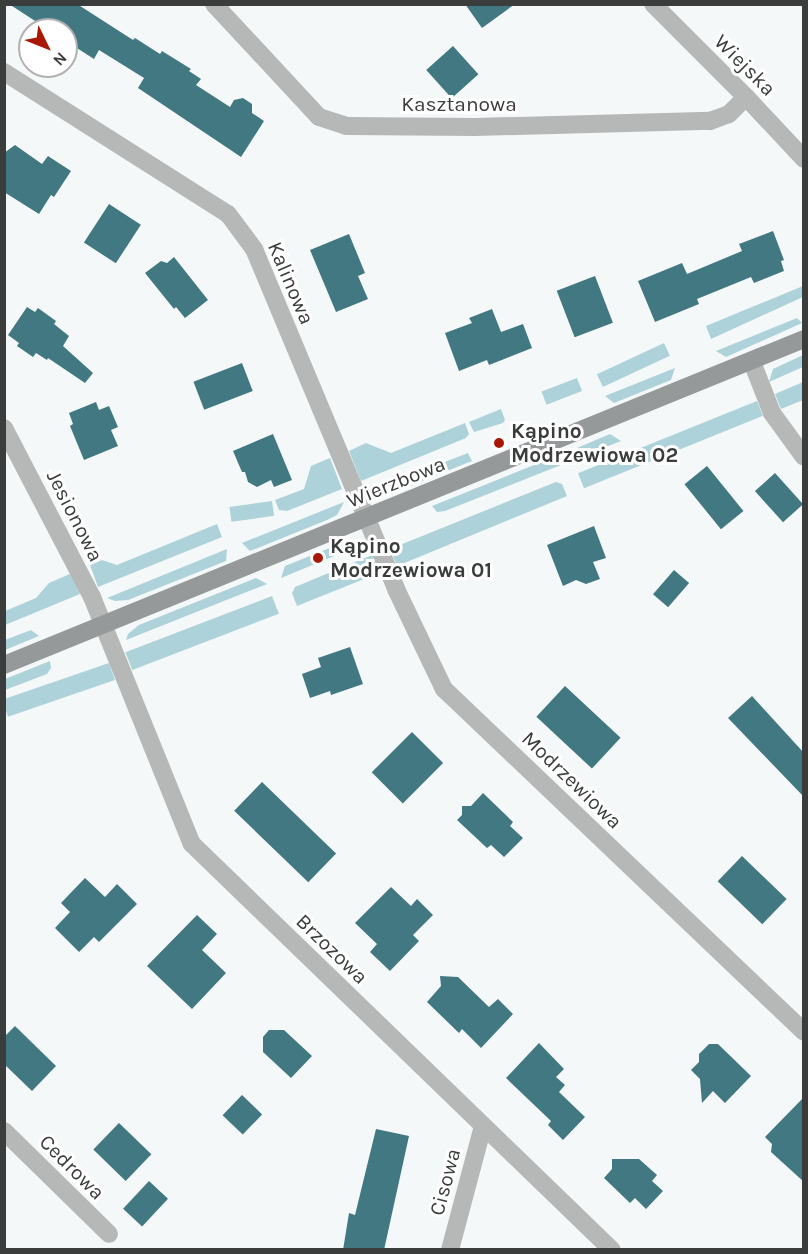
<!DOCTYPE html>
<meta charset="utf-8">
<style>
body{margin:0}
#map{position:relative;width:808px;height:1254px;overflow:hidden;background:#f4f8f9;font-family:Karla,sans-serif}
div>[style]{position:absolute}
.green>*{inset:0;background:#add2d9;transform-origin:0 0}
.building>*{inset:0;background:#417882;transform-origin:0 0}
.street>*{height:18px;margin:-9px;padding:0 9px;transform-origin:9px;border-radius:9px;background:#b6b8b8}
.secondary>*{height:18px;margin:-9px;padding:0 9px;transform-origin:9px;border-radius:9px;background:#96999a}
.dots>*{width:16px;height:16px;translate:-50% -50%;box-sizing:border-box;border:3px solid #fff;border-radius:50%}
span{translate:-50% -50%;white-space:nowrap;text-align:center;line-height:1.15;-webkit-text-stroke:6px #fff;paint-order:stroke}
.street-label{font-size:21px;color:#3b3d3d}
.poi-label{font-size:21px;color:#3b3d3d;font-weight:700}
.left{translate:0 -50%;text-align:left}
.frame{position:absolute;inset:0;border:6px solid #3b3d3d;pointer-events:none}
.north{position:absolute;left:18px;top:18px;width:60px;height:60px;box-sizing:border-box;background:#fff;border:2px solid #b1b1b1;border-radius:50%;rotate:133deg;font-size:16px;font-weight:700;line-height:24px;text-align:center;color:#3b3d3d}
.north::after{content:'';display:block;margin:auto;width:21px;height:27px;background:#a91805;clip-path:polygon(50% 0,100% 100%,50% 72%,0 100%)}
</style>
<div id="map">
<div class="green">
<div style="clip-path:polygon(803px 286px,803px 297px,711px 339px,706px 326px)"></div>
<div style="clip-path:polygon(797px 318px,802px 323px,726px 357px,716px 351px)"></div>
<div style="left:664px;top:343px;width:14px;height:74px;rotate:65deg"></div>
<div style="clip-path:polygon(803px 355px,803px 367px,769px 382px,773px 369px)"></div>
<div style="clip-path:polygon(675px 368px,671px 380px,614px 403px,605px 396px)"></div>
<div style="left:577px;top:378px;width:14px;height:38px;rotate:69deg"></div>
<div style="clip-path:polygon(803px 382px,803px 400px,781px 409px,775px 394px)"></div>
<div style="left:757px;top:401px;width:16px;height:193px;rotate:68deg"></div>
<div style="clip-path:polygon(501px 409px,505px 420px,503px 423px,474px 432px,469px 422px)"></div>
<div style="clip-path:polygon(465px 423px,469px 434px,466px 438px,361px 481px,349px 451px,366px 443px,391px 453px)"></div>
<div style="clip-path:polygon(610px 434px,621px 441px,573px 460px,577px 448px)"></div>
<div style="clip-path:polygon(468px 453px,472px 461px,422px 481px,420px 476px,424px 470px)"></div>
<div style="clip-path:polygon(330px 458px,342px 489px,287px 511px,279px 510px,275px 500px,304px 489px,311px 466px)"></div>
<div style="clip-path:polygon(549px 459px,561px 465px,445px 511px,437px 512px,432px 506px)"></div>
<div style="clip-path:polygon(556px 482px,562px 484px,567px 496px,397px 566px,390px 549px)"></div>
<div style="left:272px;top:501px;width:15px;height:43px;rotate:82deg"></div>
<div style="clip-path:polygon(344px 502px,337px 515px,327px 520px,250px 551px,242px 543px)"></div>
<div style="clip-path:polygon(217px 524px,222px 537px,98px 587px,90px 565px,102px 560px,117px 565px)"></div>
<div style="clip-path:polygon(347px 541px,361px 545px,281px 578px,285px 566px)"></div>
<div style="clip-path:polygon(227px 549px,226px 561px,128px 600px,115px 601px,107px 598px)"></div>
<div style="clip-path:polygon(372px 555px,379px 573px,297px 606px,292px 593px,295px 587px)"></div>
<div style="clip-path:polygon(72px 573px,80px 594px,5px 625px,5px 611px,36px 598px,49px 583px)"></div>
<div style="clip-path:polygon(256px 578px,267px 584px,126px 640px,128px 634px,139px 625px)"></div>
<div style="left:272px;top:596px;width:19px;height:157px;rotate:69deg"></div>
<div style="clip-path:polygon(31px 630px,39px 636px,5px 650px,5px 640px)"></div>
<div style="clip-path:polygon(50px 661px,51px 668px,47px 674px,5px 690px,5px 679px)"></div>
<div style="left:109px;top:663px;width:18px;height:113px;rotate:71deg"></div>
</div>
<div class="building">
<div style="clip-path:polygon(9px 4px,77px 4px,133px 40px,135px 38px,160px 54px,162px 51px,191px 69px,189px 71px,201px 79px,196px 85px,230px 107px,234px 100px,243px 98px,252px 104px,252px 113px,264px 121px,241px 157px,138px 88px,144px 78px,99px 50px,94px 59px,66px 41px,66px 30px,49px 30px)"></div>
<div style="clip-path:polygon(465px 4px,515px 4px,482px 28px)"></div>
<div style="left:453px;top:46px;width:38px;height:36px;rotate:48deg"></div>
<div style="clip-path:polygon(15px 145px,42px 164px,48px 156px,71px 171px,54px 197px,51px 195px,39px 214px,4px 192px,4px 153px)"></div>
<div style="left:109px;top:204px;width:38px;height:46px;rotate:33deg"></div>
<div style="clip-path:polygon(773px 231px,784px 260px,781px 261px,784px 271px,754px 283px,751px 277px,697px 299px,699px 304px,655px 322px,638px 281px,682px 263px,687px 274px,742px 251px,739px 244px)"></div>
<div style="clip-path:polygon(349px 234px,365px 273px,358px 276px,368px 299px,336px 312px,310px 250px)"></div>
<div style="clip-path:polygon(174px 257px,208px 300px,185px 318px,176px 307px,174px 309px,145px 273px,161px 261px,167px 263px)"></div>
<div style="left:595px;top:276px;width:50px;height:41px;rotate:69deg"></div>
<div style="clip-path:polygon(27px 307px,35px 312px,38px 308px,56px 321px,54px 324px,69px 336px,63px 346px,93px 373px,85px 383px,48px 358px,47px 360px,36px 353px,33px 357px,17px 346px,19px 343px,8px 335px)"></div>
<div style="clip-path:polygon(492px 309px,501px 332px,523px 324px,532px 348px,489px 365px,487px 360px,459px 371px,445px 333px,472px 323px,469px 318px)"></div>
<div style="left:242px;top:363px;width:30px;height:52px;rotate:69deg"></div>
<div style="clip-path:polygon(96px 402px,99px 410px,109px 406px,118px 427px,111px 430px,118px 446px,84px 460px,70px 426px,73px 424px,69px 413px)"></div>
<div style="clip-path:polygon(273px 434px,292px 480px,274px 487px,271px 480px,257px 487px,248px 482px,245px 472px,242px 472px,233px 451px)"></div>
<div style="left:707px;top:466px;width:58px;height:29px;rotate:51deg"></div>
<div style="left:775px;top:473px;width:42px;height:27px;rotate:48deg"></div>
<div style="clip-path:polygon(594px 526px,606px 558px,593px 562px,600px 579px,586px 584px,576px 580px,563px 586px,547px 545px)"></div>
<div style="left:674px;top:570px;width:20px;height:32px;rotate:41deg"></div>
<div style="clip-path:polygon(350px 647px,363px 684px,331px 695px,330px 691px,310px 698px,302px 674px,321px 667px,318px 658px)"></div>
<div style="left:565px;top:686px;width:76px;height:42px;rotate:43deg"></div>
<div style="clip-path:polygon(752px 696px,804px 753px,804px 797px,728px 718px)"></div>
<div style="left:412px;top:732px;width:44px;height:57px;rotate:45deg"></div>
<div style="left:262px;top:782px;width:103px;height:40px;rotate:44deg"></div>
<div style="clip-path:polygon(483px 793px,513px 822px,510px 826px,523px 838px,504px 857px,491px 845px,487px 848px,457px 820px,462px 815px,462px 806px,471px 806px)"></div>
<div style="left:742px;top:856px;width:62px;height:35px;rotate:44deg"></div>
<div style="clip-path:polygon(85px 878px,105px 897px,117px 884px,137px 904px,99px 942px,94px 937px,79px 952px,55px 928px,70px 912px,61px 903px)"></div>
<div style="clip-path:polygon(391px 887px,411px 906px,417px 899px,433px 915px,413px 935px,419px 941px,390px 971px,370px 952px,377px 944px,355px 923px)"></div>
<div style="clip-path:polygon(197px 915px,217px 934px,202px 950px,226px 973px,192px 1009px,147px 966px)"></div>
<div style="clip-path:polygon(440px 976px,458px 977px,489px 1007px,498px 999px,513px 1014px,481px 1048px,462px 1029px,459px 1033px,427px 1002px,441px 986px)"></div>
<div style="clip-path:polygon(15px 1026px,56px 1066px,32px 1091px,4px 1064px,4px 1037px)"></div>
<div style="clip-path:polygon(269px 1030px,284px 1030px,312px 1056px,291px 1078px,263px 1052px,263px 1037px)"></div>
<div style="clip-path:polygon(539px 1043px,564px 1069px,556px 1077px,565px 1085px,559px 1092px,585px 1117px,563px 1140px,548px 1125px,551px 1121px,506px 1078px)"></div>
<div style="clip-path:polygon(709px 1044px,718px 1044px,751px 1076px,725px 1103px,713px 1091px,702px 1103px,700px 1079px,691px 1070px,699px 1062px,699px 1054px)"></div>
<div style="left:242px;top:1095px;width:28px;height:28px;rotate:44deg"></div>
<div style="clip-path:polygon(804px 1097px,804px 1182px,771px 1152px,772px 1144px,765px 1137px)"></div>
<div style="left:119px;top:1123px;width:45px;height:37px;rotate:44deg"></div>
<div style="clip-path:polygon(376px 1129px,409px 1136px,384px 1250px,343px 1250px,349px 1213px,355px 1215px)"></div>
<div style="clip-path:polygon(612px 1159px,639px 1159px,657px 1175px,652px 1181px,663px 1191px,646px 1209px,635px 1198px,630px 1203px,604px 1178px,612px 1169px)"></div>
<div style="left:149px;top:1181px;width:26px;height:38px;rotate:43deg"></div>
</div>
<div class="street">
<div style="left:214px;top:4px;width:154px;rotate:47.1deg"></div>
<div style="left:319px;top:117px;width:28px;rotate:18deg"></div>
<div style="left:346px;top:126px;width:129px;rotate:0.4deg"></div>
<div style="left:475px;top:127px;width:235px;rotate:-1.5deg"></div>
<div style="left:710px;top:121px;width:20px;rotate:-20deg"></div>
<div style="left:729px;top:114px;width:24px;rotate:-45deg"></div>
<div style="left:653px;top:4px;width:132px;rotate:45deg"></div>
<div style="left:746px;top:97px;width:85px;rotate:46.9deg"></div>
<div style="left:4px;top:72px;width:265px;rotate:32.4deg"></div>
<div style="left:228px;top:214px;width:44px;rotate:53.4deg"></div>
<div style="left:254px;top:249px;width:368px;rotate:67.3deg"></div>
<div style="left:396px;top:589px;width:111px;rotate:64.4deg"></div>
<div style="left:444px;top:689px;width:497px;rotate:43.6deg"></div>
<div style="left:752px;top:362px;width:55px;rotate:68.6deg"></div>
<div style="left:772px;top:413px;width:54px;rotate:54deg"></div>
<div style="left:4px;top:428px;width:191px;rotate:62.5deg"></div>
<div style="left:92px;top:597px;width:266px;rotate:68deg"></div>
<div style="left:192px;top:844px;width:584px;rotate:44.03deg"></div>
<div style="left:4px;top:1131px;width:147px;rotate:44.4deg"></div>
<div style="left:450px;top:1250px;width:128px;rotate:-75.1deg"></div>
</div>
<div class="secondary">
<div style="left:4px;top:665px;width:864px;rotate:-22.17deg"></div>
</div>
<div class="dots">
<div style="left:499px;top:443px;background:#a91805"></div>
<div style="left:318px;top:558px;background:#a91805"></div>
</div>
<div class="street-label">
<span style="left:745px;top:65px;rotate:45deg">Wiejska</span>
<span style="left:459px;top:104px">Kasztanowa</span>
<span style="left:291px;top:283px;rotate:67deg">Kalinowa</span>
<span style="left:396px;top:482px;rotate:-22deg">Wierzbowa</span>
<span style="left:75px;top:516px;rotate:63deg">Jesionowa</span>
<span style="left:572px;top:780px;rotate:44deg">Modrzewiowa</span>
<span style="left:332px;top:949px;rotate:44deg">Brzozowa</span>
<span style="left:72px;top:1167px;rotate:45deg">Cedrowa</span>
<span style="left:445px;top:1182px;rotate:-75deg">Cisowa</span>
</div>
<div class="poi-label">
<span class="left" style="left:511px;top:443px">Kąpino<br>Modrzewiowa 02</span>
<span class="left" style="left:330px;top:558px">Kąpino<br>Modrzewiowa 01</span>
</div>
<div class="frame"></div>
<div class="north">N</div>
</div>
